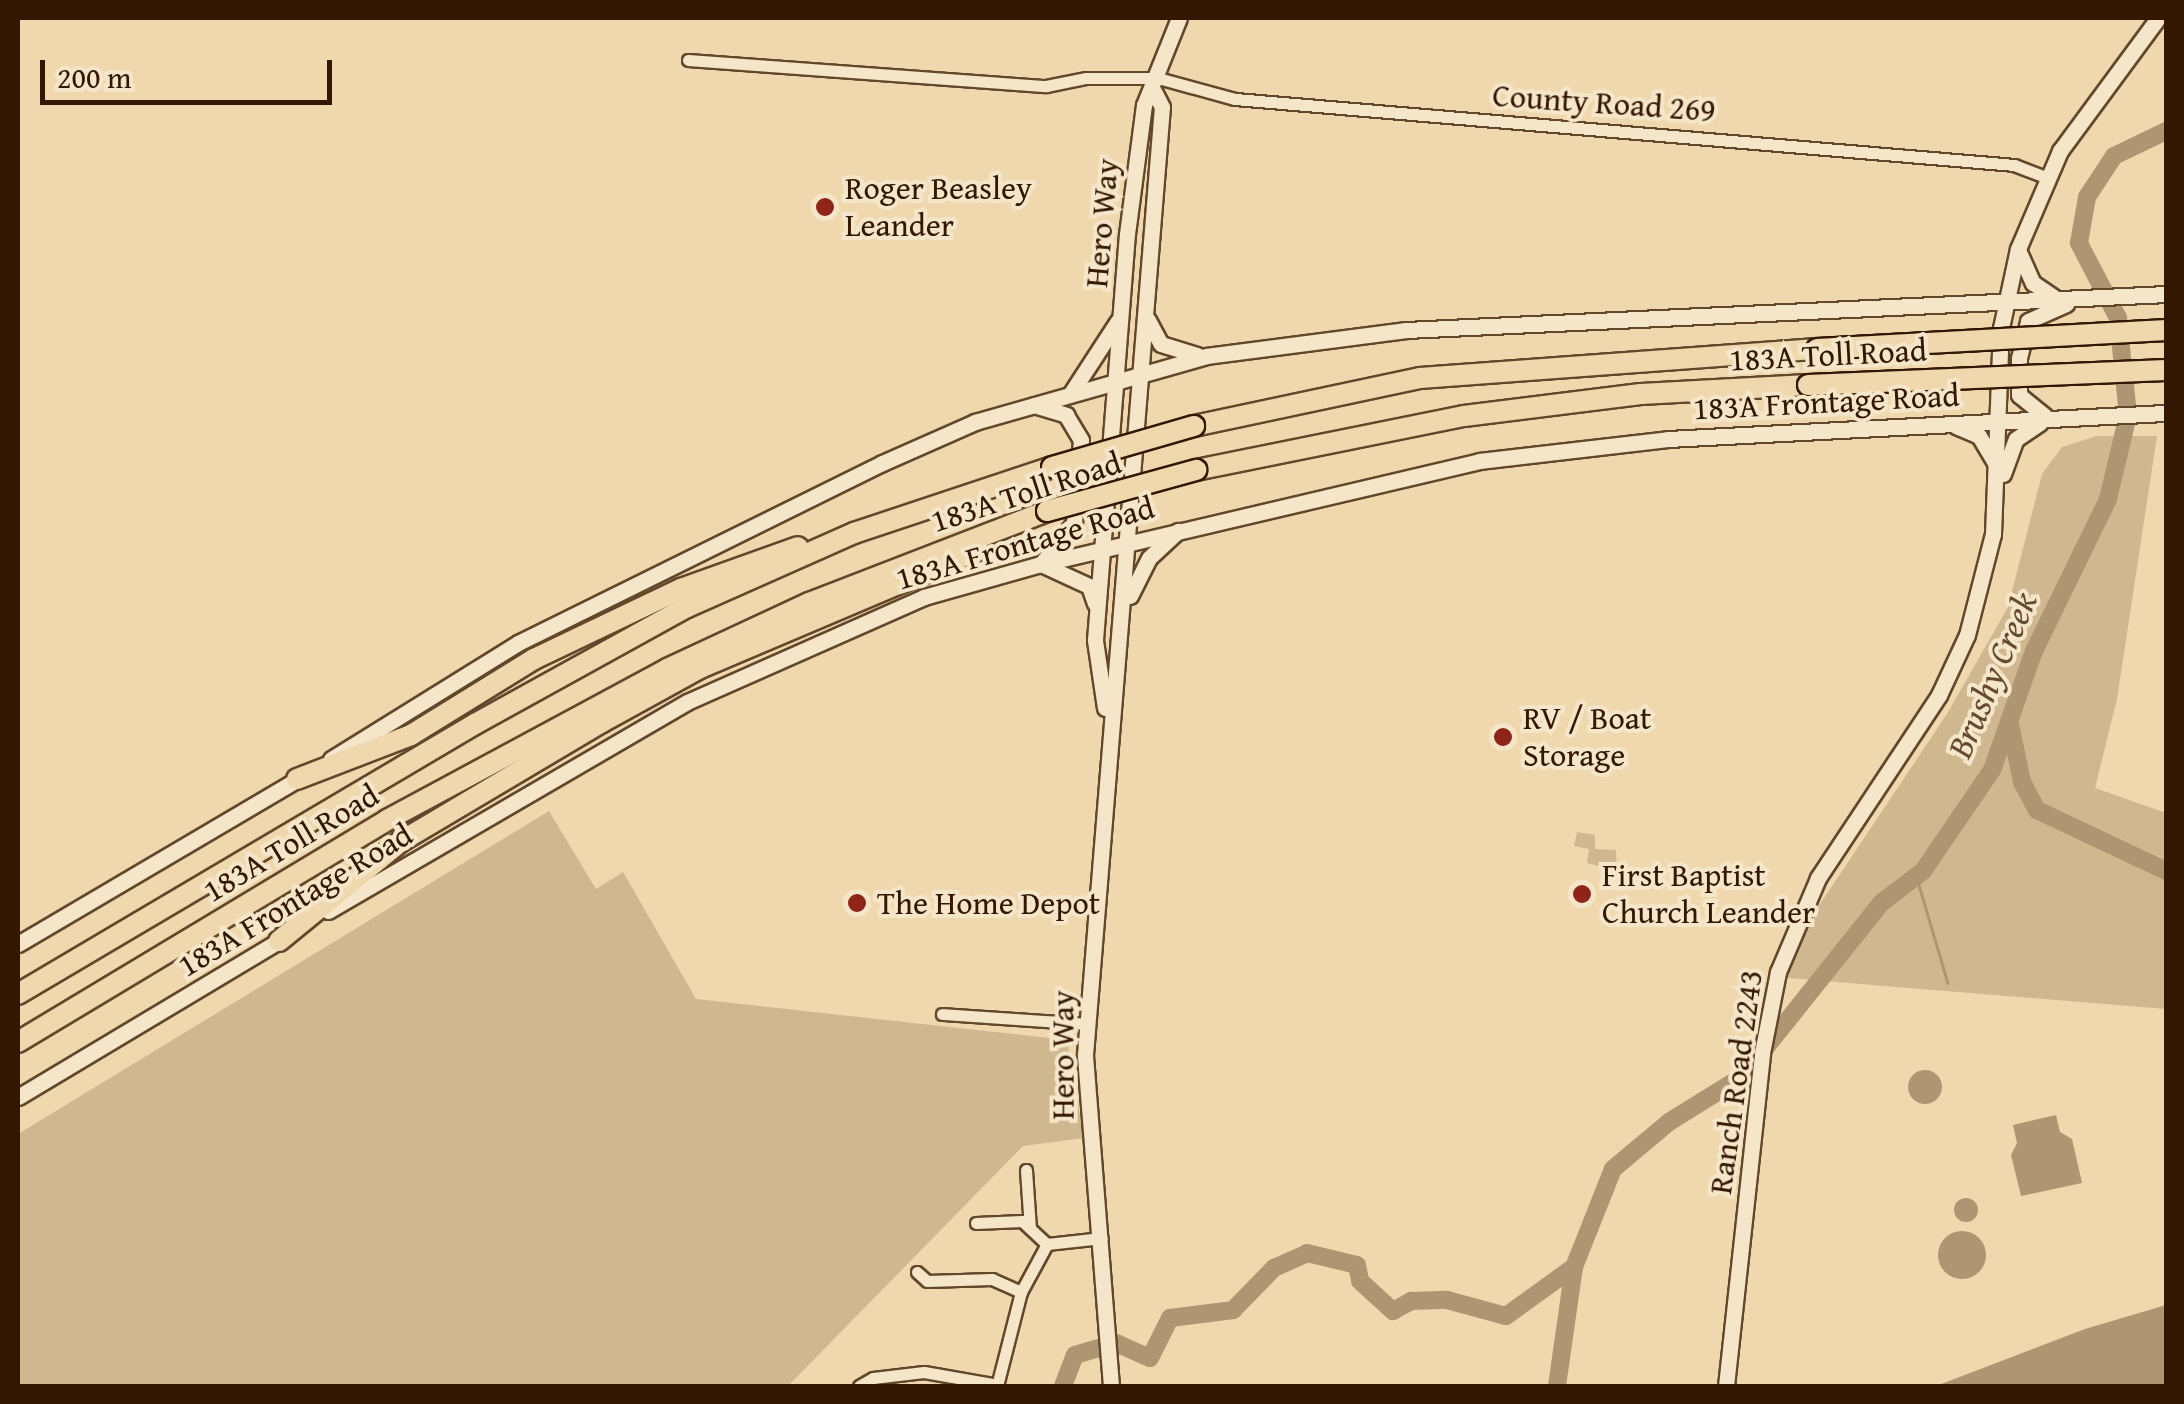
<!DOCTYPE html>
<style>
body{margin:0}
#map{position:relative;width:2184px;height:1404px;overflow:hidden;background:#efd8ad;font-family:"Gentium Book Plus",serif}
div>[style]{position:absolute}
.green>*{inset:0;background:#cfb790}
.water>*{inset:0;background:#af9672}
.round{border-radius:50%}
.stream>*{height:2.5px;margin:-1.25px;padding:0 1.25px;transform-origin:1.25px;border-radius:1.25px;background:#af9672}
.river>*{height:18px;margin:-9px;padding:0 9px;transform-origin:9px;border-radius:9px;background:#af9672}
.roads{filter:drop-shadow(2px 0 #62472b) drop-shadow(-2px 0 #62472b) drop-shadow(0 2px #62472b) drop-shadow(0 -2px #62472b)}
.street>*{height:11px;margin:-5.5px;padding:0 5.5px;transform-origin:5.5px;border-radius:5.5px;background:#f5e6ca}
.secondary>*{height:15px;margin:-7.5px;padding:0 7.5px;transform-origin:7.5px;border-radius:7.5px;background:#f5e6ca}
.highway>*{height:20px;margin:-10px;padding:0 10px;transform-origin:10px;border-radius:10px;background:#efd8ad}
.bridges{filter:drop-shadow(2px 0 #331700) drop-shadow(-2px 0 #331700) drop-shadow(0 2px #331700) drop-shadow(0 -2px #331700)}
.highway-bridge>*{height:20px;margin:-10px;padding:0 10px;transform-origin:10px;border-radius:10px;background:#efd8ad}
.dots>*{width:28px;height:28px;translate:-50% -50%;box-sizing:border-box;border:5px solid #f5e6ca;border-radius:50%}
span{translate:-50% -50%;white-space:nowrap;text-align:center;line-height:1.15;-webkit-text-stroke:8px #f5e6ca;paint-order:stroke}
.street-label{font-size:32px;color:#331700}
.poi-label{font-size:32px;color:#331700}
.left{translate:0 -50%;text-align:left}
.water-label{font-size:35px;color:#654a2e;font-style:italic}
.frame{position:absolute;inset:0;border:20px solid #331700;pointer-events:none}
.scale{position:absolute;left:40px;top:60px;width:292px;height:45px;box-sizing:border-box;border:5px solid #331700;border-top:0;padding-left:12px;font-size:30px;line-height:35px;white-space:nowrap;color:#331700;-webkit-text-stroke:8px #f5e6ca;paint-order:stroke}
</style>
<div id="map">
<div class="green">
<div style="clip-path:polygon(2097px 436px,2157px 436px,2117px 699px,2095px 788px,2166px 813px,2166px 1009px,1788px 978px,1794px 943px,1947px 714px,2008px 607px,2042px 474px,2062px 447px)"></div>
<div style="clip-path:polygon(549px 811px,596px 889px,623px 872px,696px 999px,1067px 1040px,1084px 1138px,1023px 1146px,788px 1386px,18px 1386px,18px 1134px)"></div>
<div style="clip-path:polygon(1577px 832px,1595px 835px,1595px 849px,1616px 850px,1617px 871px,1587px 863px,1589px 849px,1574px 846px)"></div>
</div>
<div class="water">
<div class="round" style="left:1908px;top:1070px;width:34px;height:34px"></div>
<div style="clip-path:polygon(2056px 1115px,2060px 1132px,2072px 1139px,2082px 1183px,2021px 1196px,2011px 1155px,2017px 1143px,2013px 1125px)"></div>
<div class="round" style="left:1954px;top:1198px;width:24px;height:24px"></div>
<div class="round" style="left:1938px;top:1231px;width:48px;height:48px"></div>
<div style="clip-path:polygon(2166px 1305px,2166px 1386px,1936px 1386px,2085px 1329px)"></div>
</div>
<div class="stream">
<div style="left:1917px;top:878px;width:109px;rotate:73.6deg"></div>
</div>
<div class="river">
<div style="left:2010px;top:724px;width:59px;rotate:78.3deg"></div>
<div style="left:2022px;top:782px;width:32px;rotate:62deg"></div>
<div style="left:2037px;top:810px;width:143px;rotate:25.3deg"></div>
<div style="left:1063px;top:1386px;width:33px;rotate:-69deg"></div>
<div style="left:1075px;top:1355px;width:43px;rotate:-16.3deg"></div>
<div style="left:1116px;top:1343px;width:37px;rotate:24deg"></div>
<div style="left:1150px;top:1358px;width:45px;rotate:-63.4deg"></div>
<div style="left:1170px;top:1318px;width:64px;rotate:-7.2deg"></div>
<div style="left:1233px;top:1310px;width:59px;rotate:-45.7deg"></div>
<div style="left:1274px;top:1268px;width:36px;rotate:-24deg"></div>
<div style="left:1307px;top:1253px;width:51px;rotate:13.5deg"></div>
<div style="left:1357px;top:1265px;width:16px;rotate:79deg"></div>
<div style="left:1360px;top:1281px;width:45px;rotate:42.3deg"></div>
<div style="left:1393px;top:1311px;width:21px;rotate:-29deg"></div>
<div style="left:1411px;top:1301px;width:36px;rotate:-2deg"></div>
<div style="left:1447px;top:1300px;width:61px;rotate:15.2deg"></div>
<div style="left:1506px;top:1316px;width:84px;rotate:-35.8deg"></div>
<div style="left:1557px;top:1386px;width:120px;rotate:-81.9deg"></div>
<div style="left:1574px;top:1267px;width:105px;rotate:-68.3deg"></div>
<div style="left:1613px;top:1169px;width:73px;rotate:-40deg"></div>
<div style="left:1669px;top:1122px;width:87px;rotate:-31.9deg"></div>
<div style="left:1743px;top:1076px;width:221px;rotate:-51.4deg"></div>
<div style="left:1881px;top:903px;width:53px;rotate:-37.3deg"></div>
<div style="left:1923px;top:871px;width:122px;rotate:-55.7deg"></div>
<div style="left:1992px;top:770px;width:126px;rotate:-70.6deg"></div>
<div style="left:2034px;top:651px;width:169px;rotate:-64deg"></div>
<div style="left:2108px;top:499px;width:86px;rotate:-76.6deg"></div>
<div style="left:2128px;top:415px;width:98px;rotate:-95.9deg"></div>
<div style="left:2118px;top:318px;width:85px;rotate:-117.5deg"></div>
<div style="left:2079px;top:243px;width:47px;rotate:-80.1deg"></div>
<div style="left:2087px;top:197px;width:49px;rotate:-56.6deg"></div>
<div style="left:2114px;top:156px;width:58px;rotate:-25.7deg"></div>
</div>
<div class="roads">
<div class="street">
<div style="left:688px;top:60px;width:359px;rotate:4.2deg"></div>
<div style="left:1046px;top:86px;width:41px;rotate:-11.3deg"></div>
<div style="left:1086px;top:78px;width:72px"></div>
<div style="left:1158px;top:78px;width:80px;rotate:15.3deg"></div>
<div style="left:1235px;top:99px;width:782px;rotate:4.84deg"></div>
<div style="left:2014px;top:165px;width:34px;rotate:21deg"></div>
<div style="left:942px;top:1014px;width:145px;rotate:3.9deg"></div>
<div style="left:1026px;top:1170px;width:58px;rotate:86.1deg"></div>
<div style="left:976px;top:1223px;width:46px;rotate:-2.5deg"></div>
<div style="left:1022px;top:1221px;width:34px;rotate:43deg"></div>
<div style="left:917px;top:1272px;width:13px;rotate:42deg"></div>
<div style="left:927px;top:1281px;width:65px;rotate:-1.8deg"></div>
<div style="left:992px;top:1279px;width:32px;rotate:24deg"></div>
<div style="left:859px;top:1386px;width:16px;rotate:-30deg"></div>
<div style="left:873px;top:1378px;width:51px;rotate:-6.7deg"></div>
<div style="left:924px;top:1372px;width:75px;rotate:10deg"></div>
<div style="left:997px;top:1386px;width:97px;rotate:-75.7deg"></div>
<div style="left:1021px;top:1292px;width:55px;rotate:-61.6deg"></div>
<div style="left:1047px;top:1244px;width:55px;rotate:-6.2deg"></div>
</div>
<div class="secondary">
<div style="left:2019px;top:252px;width:34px;rotate:66deg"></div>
<div style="left:2033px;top:283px;width:27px;rotate:34deg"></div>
<div style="left:1148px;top:320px;width:27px;rotate:62deg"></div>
<div style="left:1161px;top:344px;width:38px;rotate:17deg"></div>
<div style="left:1071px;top:393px;width:86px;rotate:-56.9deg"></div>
<div style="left:1034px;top:405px;width:34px;rotate:17deg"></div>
<div style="left:1066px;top:415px;width:29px;rotate:59deg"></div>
<div style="left:1081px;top:440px;width:83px;rotate:94.8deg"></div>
<div style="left:1074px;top:523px;width:53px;rotate:128.8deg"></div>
<div style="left:2045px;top:416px;width:33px;rotate:-141deg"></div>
<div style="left:2019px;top:395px;width:37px;rotate:-90deg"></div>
<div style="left:2019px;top:358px;width:38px;rotate:-76deg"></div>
<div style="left:2028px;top:321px;width:42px;rotate:-24.1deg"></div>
<div style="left:1956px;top:426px;width:25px;rotate:23deg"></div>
<div style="left:1979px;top:436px;width:31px;rotate:59deg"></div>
<div style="left:2003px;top:474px;width:37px;rotate:-70deg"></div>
<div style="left:2016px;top:439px;width:29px;rotate:-34deg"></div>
<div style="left:1041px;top:564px;width:53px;rotate:24.6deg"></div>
<div style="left:1089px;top:586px;width:18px;rotate:71deg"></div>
<div style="left:1130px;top:596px;width:42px;rotate:-63.4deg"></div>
<div style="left:1149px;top:558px;width:40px;rotate:-43deg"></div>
<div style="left:1105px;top:708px;width:69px;rotate:-98.4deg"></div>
<div style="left:1095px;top:640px;width:407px;rotate:-85.5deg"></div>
<div style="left:1127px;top:234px;width:130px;rotate:-82.5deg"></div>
<div style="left:1144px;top:105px;width:94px;rotate:-68.1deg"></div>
<div style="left:331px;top:759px;width:220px;rotate:-31.8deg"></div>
<div style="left:518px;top:643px;width:406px;rotate:-26.3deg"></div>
<div style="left:882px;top:463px;width:102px;rotate:-23.8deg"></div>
<div style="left:975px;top:422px;width:240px;rotate:-15.9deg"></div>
<div style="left:1206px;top:356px;width:202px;rotate:-7.4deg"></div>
<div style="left:1406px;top:330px;width:761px;rotate:-2.71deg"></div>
<div style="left:328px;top:911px;width:415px;rotate:-30.2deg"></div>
<div style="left:687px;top:702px;width:259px;rotate:-23.9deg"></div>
<div style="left:924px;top:597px;width:122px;rotate:-15.8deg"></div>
<div style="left:1041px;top:564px;width:450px;rotate:-13.2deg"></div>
<div style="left:1479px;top:461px;width:190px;rotate:-6.6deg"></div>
<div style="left:1668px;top:439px;width:499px;rotate:-3deg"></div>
<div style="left:18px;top:944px;width:331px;rotate:-30.5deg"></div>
<div style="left:18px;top:1097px;width:313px;rotate:-30.9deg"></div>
<div style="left:1111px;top:1386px;width:332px;rotate:-94.5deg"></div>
<div style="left:1085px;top:1055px;width:951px;rotate:-85.36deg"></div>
<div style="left:1162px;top:107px;width:18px;rotate:-117deg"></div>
<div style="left:1726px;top:1386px;width:335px;rotate:-83.8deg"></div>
<div style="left:1762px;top:1053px;width:83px;rotate:-78.8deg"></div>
<div style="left:1778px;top:972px;width:102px;rotate:-66.9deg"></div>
<div style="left:1818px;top:878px;width:219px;rotate:-56.5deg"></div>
<div style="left:1939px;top:695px;width:66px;rotate:-65deg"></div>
<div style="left:1967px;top:635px;width:104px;rotate:-75.6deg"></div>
<div style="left:1993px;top:534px;width:206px;rotate:-87.8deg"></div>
<div style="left:2001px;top:328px;width:81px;rotate:-77.9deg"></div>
<div style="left:2018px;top:249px;width:107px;rotate:-66.8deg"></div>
<div style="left:2060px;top:151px;width:165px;rotate:-53.6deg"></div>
</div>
<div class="highway">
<div style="left:1194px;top:426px;width:231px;rotate:-12deg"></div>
<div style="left:1420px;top:378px;width:398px;rotate:-4.2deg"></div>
<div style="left:1196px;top:470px;width:273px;rotate:-11.4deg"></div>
<div style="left:1464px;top:416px;width:178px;rotate:-7.1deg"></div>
<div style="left:1641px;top:394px;width:167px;rotate:-3.1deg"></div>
<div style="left:297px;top:779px;width:122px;rotate:-21.1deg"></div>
<div style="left:411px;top:735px;width:145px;rotate:-31.7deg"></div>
<div style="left:534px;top:659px;width:163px;rotate:-25.5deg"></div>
<div style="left:681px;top:589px;width:124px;rotate:-19.7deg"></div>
<div style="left:279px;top:941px;width:156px;rotate:-39.3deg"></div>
<div style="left:400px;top:842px;width:235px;rotate:-30.7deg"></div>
<div style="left:602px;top:722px;width:112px;rotate:-28.9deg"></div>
<div style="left:700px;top:668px;width:302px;rotate:-23deg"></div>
<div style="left:18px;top:994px;width:531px;rotate:-30.58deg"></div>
<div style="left:475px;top:724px;width:242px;rotate:-28.9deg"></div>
<div style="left:687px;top:607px;width:183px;rotate:-23.9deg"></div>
<div style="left:854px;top:533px;width:209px;rotate:-18.4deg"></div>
<div style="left:18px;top:1042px;width:431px;rotate:-31deg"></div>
<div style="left:387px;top:820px;width:318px;rotate:-28.3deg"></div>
<div style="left:667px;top:669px;width:157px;rotate:-24.9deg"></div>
<div style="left:809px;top:603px;width:255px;rotate:-21.1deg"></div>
</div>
</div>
<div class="bridges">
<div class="highway-bridge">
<div style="left:1817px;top:349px;width:350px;rotate:-3.1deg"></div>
<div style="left:1808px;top:385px;width:358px;rotate:-2.4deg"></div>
<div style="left:1052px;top:467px;width:148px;rotate:-16.1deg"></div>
<div style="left:1047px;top:511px;width:155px;rotate:-15.4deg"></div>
</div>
</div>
<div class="dots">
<div style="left:825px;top:207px;background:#8f2418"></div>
<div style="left:1503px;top:737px;background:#8f2418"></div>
<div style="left:1582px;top:894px;background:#8f2418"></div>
<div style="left:857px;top:903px;background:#8f2418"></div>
</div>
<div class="street-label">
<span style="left:1604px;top:103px;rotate:4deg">County Road 269</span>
<span style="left:1102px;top:223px;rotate:-85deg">Hero Way</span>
<span style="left:1828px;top:355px;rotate:-3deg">183A Toll Road</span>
<span style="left:1826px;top:402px;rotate:-3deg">183A Frontage Road</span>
<span style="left:1026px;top:492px;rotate:-18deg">183A Toll Road</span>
<span style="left:1025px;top:543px;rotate:-16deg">183A Frontage Road</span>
<span style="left:291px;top:843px;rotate:-31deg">183A Toll Road</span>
<span style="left:295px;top:900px;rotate:-31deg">183A Frontage Road</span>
<span style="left:1063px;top:1055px;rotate:-90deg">Hero Way</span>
<span style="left:1736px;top:1082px;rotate:-82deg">Ranch Road 2243</span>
</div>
<div class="poi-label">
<span class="left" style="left:845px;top:207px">Roger Beasley<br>Leander</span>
<span class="left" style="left:1523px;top:737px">RV / Boat<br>Storage</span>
<span class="left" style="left:1602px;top:894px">First Baptist<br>Church Leander</span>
<span class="left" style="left:877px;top:903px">The Home Depot</span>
</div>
<div class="water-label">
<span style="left:1992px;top:675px;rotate:-67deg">Brushy Creek</span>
</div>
<div class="frame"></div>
<div class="scale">200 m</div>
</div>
